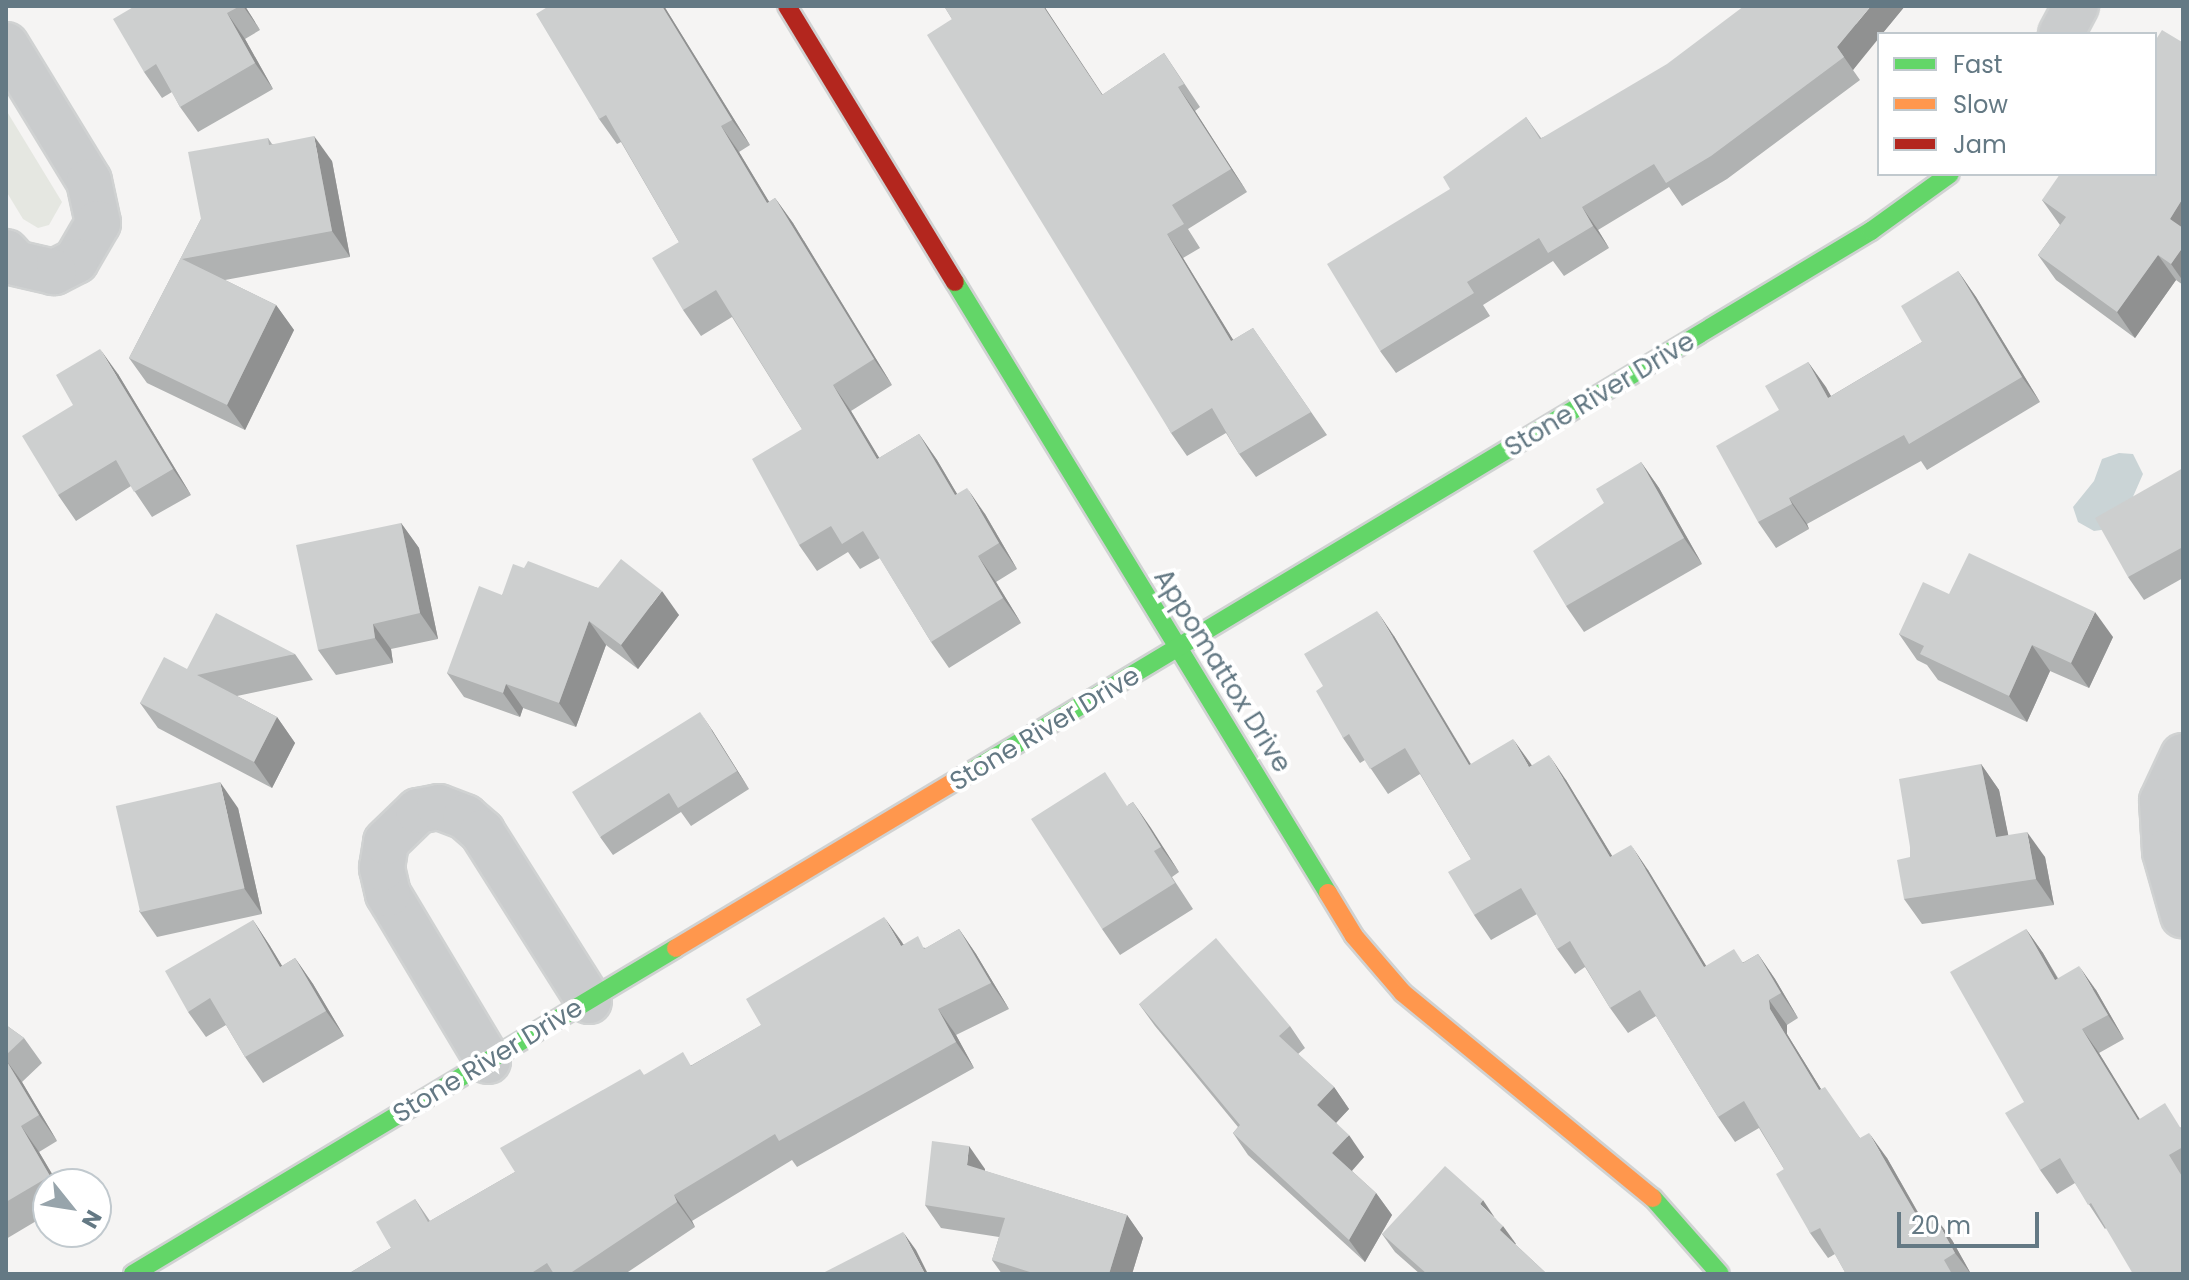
<!DOCTYPE html>
<style>
body{margin:0}
#map{position:relative;width:2189px;height:1280px;overflow:hidden;background:#f5f4f3;font-family:Poppins,sans-serif}
div>[style]{position:absolute}
.green>*{inset:0;background:#e5e7e1}
.water>*{inset:0;background:#cad4d6}
.roads{filter:drop-shadow(2px 0 #d0d2d2) drop-shadow(-2px 0 #d0d2d2) drop-shadow(0 2px #d0d2d2) drop-shadow(0 -2px #d0d2d2)}
.street>*{height:44px;margin:-22px;padding:0 22px;transform-origin:22px;border-radius:22px;background:#cacccd}
.fast>*{height:18px;margin:-9px;padding:0 9px;transform-origin:9px;border-radius:9px;background:#63d668}
.slow>*{height:18px;margin:-9px;padding:0 9px;transform-origin:9px;border-radius:9px;background:#ff974d}
.jam>*{height:18px;margin:-9px;padding:0 9px;transform-origin:9px;border-radius:9px;background:#b3261e}
.wall>*{inset:0;background:#b0b2b2}
.shaded-wall>*{inset:0;background:#909191;transform-origin:0 0}
.building>*{inset:0;background:#cdcfcf;transform-origin:0 0}
span{translate:-50% -50%;white-space:nowrap;text-align:center;line-height:1.15;-webkit-text-stroke:8px #fff;paint-order:stroke}
.street-label{font-size:26px;color:#647984}
.frame{position:absolute;inset:0;border:8px solid #647984;pointer-events:none}
.legend{position:absolute;left:1877px;top:32px;width:280px;height:144px;box-sizing:border-box;background:#fff;border:2px solid #c1c9ce;margin:0;padding:10px 14px;list-style:none;font-size:24px;color:#647984}
.legend li{display:flex;align-items:center;gap:16px;height:40px}
.legend b{width:40px;border:2px solid #c1c9ce}
.north{position:absolute;left:32px;top:1168px;width:80px;height:80px;box-sizing:border-box;background:#fff;border:2px solid #c1c9ce;border-radius:50%;rotate:120deg;font-size:22px;font-weight:700;line-height:32px;text-align:center;color:#647984}
.north::after{content:'';display:block;margin:auto;width:28px;height:36px;background:#97a4ab;clip-path:polygon(50% 0,100% 100%,50% 72%,0 100%)}
.scale{position:absolute;left:1897px;top:1212px;width:142px;height:36px;box-sizing:border-box;border:4px solid #647984;border-top:0;padding-left:10px;font-size:24px;line-height:28px;white-space:nowrap;color:#647984;-webkit-text-stroke:6px #fff;paint-order:stroke}
</style>
<div id="map">
<div class="green">
<div style="clip-path:polygon(6px 110px,62px 202px,49px 225px,38px 228px,23px 219px,6px 191px)"></div>
</div>
<div class="water">
<div style="clip-path:polygon(2119px 453px,2133px 454px,2143px 474px,2132px 499px,2108px 529px,2094px 531px,2078px 522px,2073px 507px,2094px 481px,2102px 459px)"></div>
</div>
<div class="roads">
<div class="street">
<div style="left:2061px;top:34px;width:32px;rotate:-62deg"></div>
<div style="left:6px;top:45px;width:159px;rotate:58.6deg"></div>
<div style="left:89px;top:181px;width:43px;rotate:77.9deg"></div>
<div style="left:98px;top:223px;width:44px;rotate:120.1deg"></div>
<div style="left:76px;top:261px;width:25px;rotate:153deg"></div>
<div style="left:54px;top:272px;width:39px;rotate:-167deg"></div>
<div style="left:16px;top:263px;width:15px;rotate:-132deg"></div>
<div style="left:2183px;top:756px;width:50px;rotate:115deg"></div>
<div style="left:2162px;top:801px;width:51px;rotate:86.6deg"></div>
<div style="left:2165px;top:852px;width:66px;rotate:74.1deg"></div>
<div style="left:488px;top:1061px;width:195px;rotate:-120.9deg"></div>
<div style="left:388px;top:894px;width:27px;rotate:-103deg"></div>
<div style="left:382px;top:868px;width:26px;rotate:-81deg"></div>
<div style="left:386px;top:842px;width:45px;rotate:-44.1deg"></div>
<div style="left:418px;top:811px;width:21px;rotate:-11deg"></div>
<div style="left:439px;top:807px;width:28px;rotate:21deg"></div>
<div style="left:465px;top:817px;width:23px;rotate:41deg"></div>
<div style="left:482px;top:832px;width:200px;rotate:57.7deg"></div>
</div>
<div class="fast">
<div style="left:955px;top:282px;width:716px;rotate:58.6deg"></div>
<div style="left:967px;top:774px;width:1055px;rotate:-30.99deg"></div>
<div style="left:1871px;top:231px;width:97px;rotate:-35.8deg"></div>
<div style="left:1653px;top:1198px;width:101px;rotate:48.6deg"></div>
<div style="left:133px;top:1274px;width:633px;rotate:-30.98deg"></div>
</div>
<div class="slow">
<div style="left:1328px;top:893px;width:50px;rotate:58.8deg"></div>
<div style="left:1354px;top:936px;width:75px;rotate:49.3deg"></div>
<div style="left:1403px;top:993px;width:323px;rotate:39.4deg"></div>
<div style="left:676px;top:948px;width:339px;rotate:-30.9deg"></div>
</div>
<div class="jam">
<div style="left:787px;top:6px;width:323px;rotate:58.7deg"></div>
</div>
</div>
<div class="wall">
<div style="clip-path:polygon(135px 6px,245px 6px,260px 30px,245px 39px,273px 89px,198px 132px,180px 107px,172px 92px,162px 98px,144px 72px)"></div>
<div style="clip-path:polygon(549px 6px,664px 6px,750px 145px,739px 152px,769px 202px,775px 198px,793px 223px,892px 385px,851px 411px,879px 458px,919px 434px,937px 460px,957px 494px,985px 514px,1017px 569px,996px 582px,1021px 623px,949px 668px,931px 642px,880px 558px,860px 569px,848px 552px,817px 571px,799px 545px,802px 429px,732px 317px,701px 336px,683px 310px,679px 242px,621px 142px,617px 144px,599px 119px)"></div>
<div style="clip-path:polygon(944px 6px,1044px 6px,1102px 95px,1164px 53px,1200px 107px,1195px 111px,1247px 192px,1188px 229px,1200px 248px,1183px 258px,1233px 340px,1253px 328px,1327px 435px,1256px 477px,1239px 454px,1226px 433px,1187px 456px,1171px 433px,952px 19px)"></div>
<div style="clip-path:polygon(1905px 6px,1882px 34px,1879px 34px,1853px 70px,1860px 80px,1727px 179px,1682px 206px,1669px 187px,1598px 230px,1609px 248px,1564px 276px,1553px 261px,1483px 305px,1490px 316px,1396px 373px,1380px 351px,1526px 117px,1541px 138px)"></div>
<div style="clip-path:polygon(2183px 40px,2183px 285px,2176px 280px,2135px 338px,2056px 280px,2038px 255px,2060px 225px,2042px 200px,2155px 174px)"></div>
<div style="clip-path:polygon(268px 138px,272px 144px,332px 161px,350px 257px,225px 280px,276px 305px,294px 330px,245px 430px,147px 383px,129px 358px,201px 219px)"></div>
<div style="clip-path:polygon(1958px 271px,1976px 297px,2040px 402px,1927px 470px,1921px 461px,1807px 524px,1809px 529px,1776px 548px,1758px 522px,1779px 410px,1808px 362px,1831px 396px,1922px 342px)"></div>
<div style="clip-path:polygon(118px 374px,191px 495px,152px 517px,131px 486px,76px 521px,58px 495px)"></div>
<div style="clip-path:polygon(1641px 462px,1659px 488px,1702px 564px,1584px 632px,1566px 606px,1604px 503px)"></div>
<div style="clip-path:polygon(2183px 468px,2183px 578px,2144px 600px,2128px 577px)"></div>
<div style="clip-path:polygon(401px 523px,419px 548px,438px 639px,391px 649px,393px 663px,336px 675px,318px 650px)"></div>
<div style="clip-path:polygon(524px 568px,598px 588px,679px 615px,638px 669px,606px 645px,576px 727px,523px 708px,520px 717px,464px 697px,447px 673px,502px 595px)"></div>
<div style="clip-path:polygon(1949px 594px,2113px 637px,2089px 688px,2050px 671px,2027px 722px,1938px 680px,1927px 665px,1917px 660px,1899px 634px)"></div>
<div style="clip-path:polygon(1394px 636px,1471px 764px,1532px 765px,1566px 780px,1612px 856px,1648px 870px,1706px 966px,1744px 962px,1758px 954px,1775px 979px,1798px 1018px,1787px 1025px,1787px 1034px,1821px 1089px,1860px 1138px,1887px 1158px,1923px 1221px,1952px 1240px,1971px 1274px,1846px 1274px,1835px 1254px,1828px 1258px,1810px 1233px,1784px 1169px,1759px 1128px,1735px 1142px,1718px 1117px,1656px 1016px,1628px 1033px,1610px 1008px,1585px 967px,1575px 974px,1557px 949px,1537px 914px,1491px 940px,1474px 915px,1471px 859px,1420px 774px,1388px 794px,1365px 760px,1360px 763px,1343px 738px,1323px 686px)"></div>
<div style="clip-path:polygon(295px 654px,313px 680px,237px 696px,277px 717px,295px 743px,272px 788px,158px 728px,140px 703px,187px 669px)"></div>
<div style="clip-path:polygon(712px 730px,749px 789px,691px 826px,681px 812px,613px 855px,600px 837px)"></div>
<div style="clip-path:polygon(1981px 764px,1999px 790px,2008px 835px,2045px 857px,2054px 905px,1922px 924px,1904px 899px,1910px 857px)"></div>
<div style="clip-path:polygon(1133px 802px,1179px 872px,1172px 877px,1193px 909px,1120px 955px,1102px 929px,1128px 805px)"></div>
<div style="clip-path:polygon(238px 808px,262px 914px,157px 937px,139px 911px)"></div>
<div style="clip-path:polygon(253px 920px,270px 946px,282px 966px,295px 958px,313px 984px,344px 1036px,263px 1083px,245px 1057px,226px 1025px,206px 1037px,188px 1012px)"></div>
<div style="clip-path:polygon(959px 929px,976px 954px,1009px 1009px,956px 1035px,974px 1068px,797px 1167px,792px 1160px,692px 1221px,695px 1227px,625px 1274px,348px 1274px,391px 1248px,415px 1199px,430px 1221px,515px 1172px,644px 1075px,692px 1065px,903px 944px,926px 948px)"></div>
<div style="clip-path:polygon(2026px 929px,2043px 953px,2058px 978px,2096px 990px,2124px 1039px,2099px 1053px,2139px 1119px,2183px 1128px,2183px 1274px,2106px 1228px,2105px 1229px,2075px 1183px,2057px 1194px,2040px 1170px,2024px 1102px)"></div>
<div style="clip-path:polygon(1139px 1004px,1290px 1026px,1305px 1048px,1298px 1054px,1334px 1087px,1349px 1109px,1336px 1123px,1364px 1157px,1352px 1171px,1376px 1193px,1392px 1215px,1365px 1262px,1248px 1155px,1233px 1133px,1238px 1127px,1155px 1026px)"></div>
<div style="clip-path:polygon(6px 1025px,24px 1038px,42px 1063px,22px 1082px,57px 1141px,39px 1152px,58px 1184px,48px 1184px,48px 1214px,6px 1239px)"></div>
<div style="clip-path:polygon(985px 1169px,985px 1171px,1127px 1215px,1143px 1238px,1132px 1274px,1002px 1274px,992px 1260px,999px 1237px,941px 1228px,925px 1205px)"></div>
<div style="clip-path:polygon(1495px 1218px,1515px 1244px,1547px 1274px,1420px 1274px,1395px 1252px,1382px 1234px)"></div>
</div>
<div class="shaded-wall">
<div style="clip-path:polygon(243px 6px,245px 6px,260px 30px)"></div>
<div style="clip-path:polygon(662px 6px,664px 6px,750px 145px,732px 120px)"></div>
<div style="clip-path:polygon(1043px 6px,1044px 6px,1118px 118px,1102px 95px)"></div>
<div style="clip-path:polygon(1871px 6px,1905px 6px,1882px 34px,1879px 34px,1879px 38px,1853px 70px,1837px 47px)"></div>
<div style="clip-path:polygon(227px 13px,245px 39px,273px 89px,255px 63px)"></div>
<div style="clip-path:polygon(1178px 87px,1195px 111px,1247px 192px,1231px 169px)"></div>
<div style="clip-path:polygon(721px 126px,739px 152px,785px 228px,767px 203px)"></div>
<div style="clip-path:polygon(314px 136px,332px 161px,350px 257px,332px 231px)"></div>
<div style="clip-path:polygon(775px 198px,793px 223px,892px 385px,874px 359px)"></div>
<div style="clip-path:polygon(2183px 198px,2183px 238px,2170px 219px)"></div>
<div style="clip-path:polygon(1582px 207px,1598px 230px,1609px 248px,1593px 226px)"></div>
<div style="clip-path:polygon(1167px 234px,1183px 258px,1248px 364px,1231px 341px)"></div>
<div style="clip-path:polygon(2183px 247px,2183px 281px,2171px 264px)"></div>
<div style="clip-path:polygon(2158px 255px,2176px 280px,2135px 338px,2117px 312px)"></div>
<div style="clip-path:polygon(1958px 271px,1976px 297px,2040px 402px,2022px 377px)"></div>
<div style="clip-path:polygon(276px 305px,294px 330px,245px 430px,227px 405px)"></div>
<div style="clip-path:polygon(100px 349px,118px 374px,191px 495px,173px 469px)"></div>
<div style="clip-path:polygon(1808px 362px,1826px 387px,1846px 424px,1828px 398px)"></div>
<div style="clip-path:polygon(833px 385px,851px 411px,895px 484px,877px 459px)"></div>
<div style="clip-path:polygon(919px 434px,937px 460px,973px 521px,955px 495px)"></div>
<div style="clip-path:polygon(1641px 462px,1659px 488px,1702px 564px,1684px 538px)"></div>
<div style="clip-path:polygon(967px 488px,985px 514px,1017px 569px,999px 543px)"></div>
<div style="clip-path:polygon(1789px 498px,1807px 524px,1809px 529px,1792px 504px)"></div>
<div style="clip-path:polygon(401px 523px,419px 548px,438px 639px,420px 613px)"></div>
<div style="clip-path:polygon(978px 556px,996px 582px,1021px 623px,1003px 598px)"></div>
<div style="clip-path:polygon(662px 591px,679px 615px,638px 669px,621px 645px)"></div>
<div style="clip-path:polygon(1377px 611px,1394px 636px,1486px 790px,1469px 765px)"></div>
<div style="clip-path:polygon(2095px 612px,2113px 637px,2089px 688px,2071px 663px)"></div>
<div style="clip-path:polygon(589px 621px,606px 645px,576px 727px,559px 703px)"></div>
<div style="clip-path:polygon(373px 624px,391px 649px,393px 663px,375px 638px)"></div>
<div style="clip-path:polygon(2032px 645px,2050px 671px,2027px 722px,2009px 696px)"></div>
<div style="clip-path:polygon(506px 684px,523px 708px,520px 717px,503px 693px)"></div>
<div style="clip-path:polygon(700px 712px,712px 730px,749px 789px,737px 771px)"></div>
<div style="clip-path:polygon(277px 717px,295px 743px,272px 788px,254px 762px)"></div>
<div style="clip-path:polygon(1513px 739px,1531px 764px,1547px 792px,1529px 767px)"></div>
<div style="clip-path:polygon(1549px 755px,1566px 780px,1628px 882px,1610px 857px)"></div>
<div style="clip-path:polygon(1981px 764px,1999px 790px,2014px 863px,1996px 837px)"></div>
<div style="clip-path:polygon(220px 782px,238px 808px,262px 914px,244px 888px)"></div>
<div style="clip-path:polygon(1133px 802px,1151px 828px,1179px 872px,1161px 847px)"></div>
<div style="clip-path:polygon(2027px 832px,2045px 857px,2054px 905px,2036px 879px)"></div>
<div style="clip-path:polygon(1631px 845px,1648px 870px,1722px 992px,1704px 967px)"></div>
<div style="clip-path:polygon(884px 917px,902px 942px,918px 971px,901px 946px)"></div>
<div style="clip-path:polygon(253px 920px,270px 946px,298px 992px,280px 967px)"></div>
<div style="clip-path:polygon(959px 929px,976px 954px,1009px 1009px,991px 983px)"></div>
<div style="clip-path:polygon(2026px 929px,2043px 953px,2072px 1004px,2055px 980px)"></div>
<div style="clip-path:polygon(1758px 954px,1775px 979px,1798px 1018px,1781px 993px)"></div>
<div style="clip-path:polygon(295px 958px,313px 984px,344px 1036px,326px 1011px)"></div>
<div style="clip-path:polygon(2079px 966px,2096px 990px,2124px 1039px,2108px 1015px)"></div>
<div style="clip-path:polygon(1769px 1000px,1787px 1025px,1787px 1034px,1837px 1115px,1819px 1090px,1770px 1009px)"></div>
<div style="clip-path:polygon(938px 1009px,956px 1035px,974px 1068px,956px 1042px)"></div>
<div style="clip-path:polygon(2082px 1029px,2099px 1053px,2155px 1144px,2138px 1120px)"></div>
<div style="clip-path:polygon(6px 1060px,22px 1082px,57px 1141px,39px 1115px)"></div>
<div style="clip-path:polygon(1334px 1087px,1349px 1109px,1332px 1127px,1317px 1105px)"></div>
<div style="clip-path:polygon(21px 1126px,39px 1152px,58px 1184px,56px 1184px,50px 1176px)"></div>
<div style="clip-path:polygon(1869px 1133px,1887px 1158px,1938px 1248px,1921px 1223px)"></div>
<div style="clip-path:polygon(1349px 1135px,1364px 1157px,1348px 1175px,1332px 1153px)"></div>
<div style="clip-path:polygon(969px 1146px,985px 1169px,983px 1188px,967px 1165px)"></div>
<div style="clip-path:polygon(1376px 1193px,1392px 1215px,1365px 1262px,1349px 1240px)"></div>
<div style="clip-path:polygon(674px 1195px,692px 1221px,695px 1227px,677px 1202px)"></div>
<div style="clip-path:polygon(1483px 1200px,1495px 1218px,1480px 1204px)"></div>
<div style="clip-path:polygon(1127px 1215px,1143px 1238px,1132px 1274px,1109px 1274px)"></div>
<div style="clip-path:polygon(1934px 1215px,1952px 1240px,1971px 1274px,1955px 1253px)"></div>
<div style="left:1503px;top:1226px;width:22px;height:5px;rotate:54deg"></div>
<div style="clip-path:polygon(903px 1232px,916px 1250px,928px 1274px,925px 1274px)"></div>
</div>
<div class="building">
<div style="clip-path:polygon(135px 6px,240px 6px,227px 13px,255px 63px,180px 107px,156px 64px,144px 72px,113px 19px)"></div>
<div style="clip-path:polygon(549px 6px,662px 6px,732px 120px,721px 126px,767px 203px,775px 198px,874px 359px,833px 385px,877px 459px,919px 434px,955px 495px,967px 488px,999px 543px,978px 556px,1003px 598px,931px 642px,863px 531px,842px 544px,831px 526px,799px 545px,752px 459px,802px 429px,716px 290px,683px 310px,652px 258px,679px 242px,606px 115px,599px 119px,536px 14px)"></div>
<div style="clip-path:polygon(944px 6px,1043px 6px,1102px 95px,1164px 53px,1184px 84px,1178px 87px,1231px 169px,1172px 205px,1184px 224px,1167px 234px,1231px 341px,1253px 328px,1311px 412px,1239px 454px,1212px 408px,1171px 433px,927px 35px,952px 19px)"></div>
<div style="clip-path:polygon(1744px 6px,1871px 6px,1837px 47px,1844px 57px,1711px 156px,1666px 183px,1654px 164px,1582px 207px,1593px 226px,1548px 253px,1539px 238px,1467px 282px,1474px 293px,1380px 351px,1327px 264px,1450px 189px,1443px 177px,1526px 117px,1540px 139px,1667px 64px)"></div>
<div style="clip-path:polygon(2162px 30px,2182px 42px,2183px 40px,2183px 198px,2170px 219px,2183px 228px,2183px 247px,2171px 264px,2158px 255px,2117px 312px,2038px 255px,2066px 217px,2042px 200px,2060px 174px,2155px 174px,2155px 41px)"></div>
<div style="clip-path:polygon(314px 136px,332px 231px,182px 259px,276px 305px,227px 405px,129px 358px,201px 219px,188px 152px,268px 138px,269px 145px)"></div>
<div style="clip-path:polygon(1958px 271px,2022px 377px,1909px 444px,1904px 435px,1789px 498px,1792px 504px,1758px 522px,1716px 446px,1779px 410px,1765px 386px,1808px 362px,1828px 398px,1922px 342px,1901px 306px)"></div>
<div style="clip-path:polygon(100px 349px,173px 469px,134px 492px,116px 460px,58px 495px,22px 436px,73px 405px,56px 375px)"></div>
<div style="clip-path:polygon(1641px 462px,1684px 538px,1566px 606px,1533px 551px,1604px 503px,1596px 489px)"></div>
<div style="clip-path:polygon(2183px 468px,2183px 547px,2128px 577px,2095px 518px)"></div>
<div style="clip-path:polygon(401px 523px,420px 613px,373px 624px,375px 638px,318px 650px,296px 545px)"></div>
<div style="clip-path:polygon(1969px 553px,2095px 612px,2071px 663px,2032px 645px,2009px 696px,1920px 654px,1924px 646px,1899px 634px,1923px 582px,1949px 594px)"></div>
<div style="clip-path:polygon(621px 559px,662px 591px,621px 645px,589px 621px,559px 703px,506px 684px,503px 693px,447px 673px,479px 586px,502px 595px,513px 564px,524px 568px,528px 561px,598px 588px)"></div>
<div style="clip-path:polygon(1377px 611px,1469px 765px,1513px 739px,1529px 767px,1549px 755px,1610px 857px,1631px 845px,1704px 967px,1734px 949px,1743px 963px,1758px 954px,1781px 993px,1769px 1000px,1770px 1009px,1819px 1090px,1825px 1087px,1860px 1138px,1869px 1133px,1921px 1223px,1934px 1215px,1955px 1253px,1944px 1260px,1952px 1274px,1846px 1274px,1820px 1228px,1810px 1233px,1776px 1174px,1784px 1169px,1744px 1101px,1718px 1117px,1640px 990px,1610px 1008px,1570px 941px,1557px 949px,1521px 888px,1474px 915px,1448px 872px,1471px 859px,1405px 748px,1370px 769px,1349px 734px,1343px 738px,1316px 691px,1323px 686px,1304px 654px)"></div>
<div style="clip-path:polygon(216px 613px,295px 654px,197px 675px,277px 717px,254px 762px,140px 703px,164px 657px,187px 669px)"></div>
<div style="clip-path:polygon(700px 712px,737px 771px,678px 808px,669px 793px,600px 837px,572px 792px)"></div>
<div style="clip-path:polygon(1981px 764px,1996px 837px,2027px 832px,2036px 879px,1904px 899px,1897px 860px,1910px 857px,1910px 847px,1899px 779px)"></div>
<div style="clip-path:polygon(1105px 772px,1127px 806px,1133px 802px,1161px 847px,1154px 851px,1175px 883px,1102px 929px,1031px 819px)"></div>
<div style="left:220px;top:782px;width:109px;height:107px;rotate:77deg"></div>
<div style="clip-path:polygon(884px 917px,901px 946px,918px 936px,924px 949px,959px 929px,991px 983px,938px 1009px,956px 1042px,779px 1141px,775px 1134px,674px 1195px,677px 1202px,569px 1274px,554px 1274px,547px 1263px,530px 1274px,348px 1274px,391px 1248px,376px 1222px,415px 1199px,428px 1222px,515px 1172px,500px 1148px,640px 1069px,644px 1075px,683px 1052px,691px 1066px,761px 1025px,746px 999px)"></div>
<div style="clip-path:polygon(253px 920px,280px 967px,295px 958px,326px 1011px,245px 1057px,210px 998px,188px 1012px,165px 971px)"></div>
<div style="clip-path:polygon(2026px 929px,2055px 980px,2079px 966px,2108px 1015px,2082px 1029px,2138px 1120px,2165px 1103px,2183px 1132px,2183px 1147px,2169px 1155px,2183px 1178px,2183px 1274px,2133px 1274px,2091px 1203px,2088px 1205px,2060px 1158px,2040px 1170px,2005px 1113px,2024px 1102px,1950px 972px)"></div>
<div style="clip-path:polygon(1216px 938px,1290px 1026px,1279px 1036px,1334px 1087px,1317px 1105px,1349px 1135px,1332px 1153px,1376px 1193px,1349px 1240px,1233px 1133px,1240px 1125px,1139px 1004px)"></div>
<div style="clip-path:polygon(6px 1025px,24px 1038px,6px 1055px)"></div>
<div style="clip-path:polygon(6px 1060px,39px 1115px,21px 1126px,50px 1176px,6px 1202px)"></div>
<div style="clip-path:polygon(932px 1141px,969px 1146px,967px 1165px,1127px 1215px,1109px 1274px,1036px 1274px,992px 1260px,1005px 1218px,925px 1205px)"></div>
<div style="clip-path:polygon(1445px 1166px,1483px 1200px,1480px 1204px,1503px 1226px,1500px 1230px,1547px 1274px,1427px 1274px,1382px 1234px)"></div>
<div style="clip-path:polygon(903px 1232px,925px 1274px,821px 1274px)"></div>
</div>
<div class="street-label">
<span style="left:1600px;top:395px;rotate:-31deg">Stone River Drive</span>
<span style="left:1222px;top:671px;rotate:58deg">Appomattox Drive</span>
<span style="left:1045px;top:729px;rotate:-31deg">Stone River Drive</span>
<span style="left:488px;top:1061px;rotate:-31deg">Stone River Drive</span>
</div>
<div class="frame"></div>
<ul class="legend">
<li><b style="height:10px;background:#63d668"></b>Fast</li>
<li><b style="height:10px;background:#ff974d"></b>Slow</li>
<li><b style="height:10px;background:#b3261e"></b>Jam</li>
</ul>
<div class="north">N</div>
<div class="scale">20 m</div>
</div>
